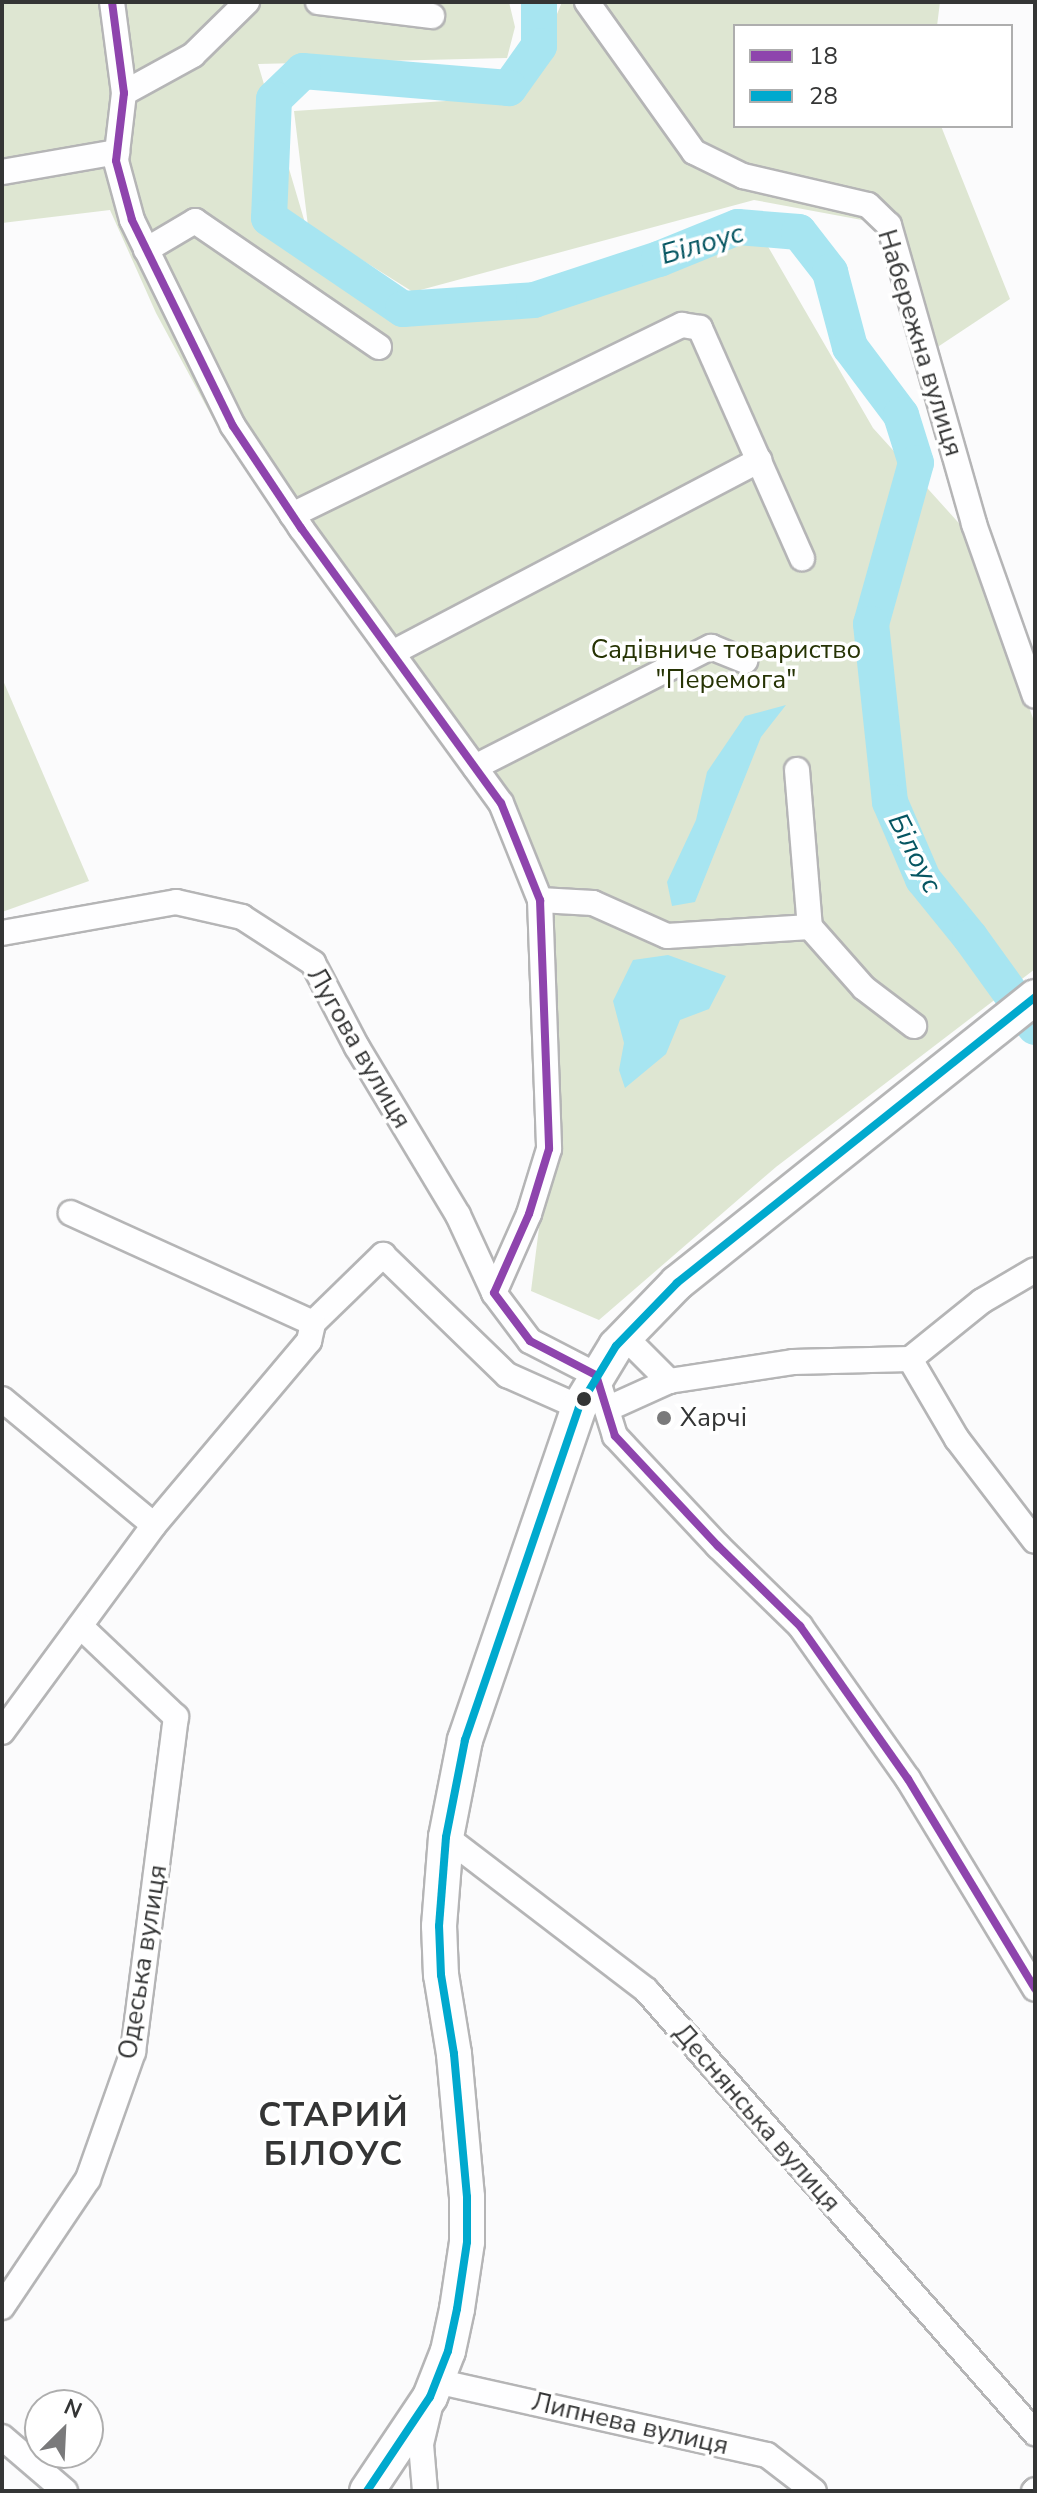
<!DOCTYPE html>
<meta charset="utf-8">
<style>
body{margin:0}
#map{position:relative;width:1037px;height:2493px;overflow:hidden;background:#fbfbfc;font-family:"Nunito Sans",sans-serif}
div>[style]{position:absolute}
.green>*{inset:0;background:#dee6d2}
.water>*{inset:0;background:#a7e5f1}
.river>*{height:36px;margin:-18px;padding:0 18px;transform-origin:18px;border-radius:18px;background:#a7e5f1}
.roads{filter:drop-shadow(2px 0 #b5b5b6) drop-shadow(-2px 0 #b5b5b6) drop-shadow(0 2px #b5b5b6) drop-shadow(0 -2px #b5b5b6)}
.minor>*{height:24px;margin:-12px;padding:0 12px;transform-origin:12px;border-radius:12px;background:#fefeff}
.secondary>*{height:34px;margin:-17px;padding:0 17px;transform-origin:17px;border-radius:17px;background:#fefeff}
.bus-1>*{height:8px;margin:-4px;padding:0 4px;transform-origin:4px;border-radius:4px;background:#8e44ad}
.bus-2>*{height:8px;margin:-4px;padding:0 4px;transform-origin:4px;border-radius:4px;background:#00a9ce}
.dots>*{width:22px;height:22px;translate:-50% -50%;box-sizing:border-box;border:4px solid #fff;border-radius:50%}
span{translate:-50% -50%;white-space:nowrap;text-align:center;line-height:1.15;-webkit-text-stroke:7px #fff;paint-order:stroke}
.street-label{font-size:26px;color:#343535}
.park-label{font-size:26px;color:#263304}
.poi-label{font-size:26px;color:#343535}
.left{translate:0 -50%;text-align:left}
.water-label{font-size:28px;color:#065662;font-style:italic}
.district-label{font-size:34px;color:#343535;font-weight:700;letter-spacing:2px}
.frame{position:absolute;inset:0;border:4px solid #343535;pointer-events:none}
.legend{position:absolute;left:733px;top:24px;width:280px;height:104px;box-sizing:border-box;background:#fff;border:2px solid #aeaeae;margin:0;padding:10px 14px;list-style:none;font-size:24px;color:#343535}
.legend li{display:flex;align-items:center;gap:16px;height:40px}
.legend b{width:40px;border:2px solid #aeaeae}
.north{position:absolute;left:24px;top:2389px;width:80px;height:80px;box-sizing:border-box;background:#fff;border:2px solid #aeaeae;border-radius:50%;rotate:24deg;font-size:22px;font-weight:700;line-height:32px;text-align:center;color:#343535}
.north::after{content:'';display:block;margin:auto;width:28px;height:36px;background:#7a7a7b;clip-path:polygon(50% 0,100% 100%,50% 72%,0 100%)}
</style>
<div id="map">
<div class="green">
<div style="clip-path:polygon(2px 2px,509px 2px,515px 27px,507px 58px,258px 64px,316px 260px,385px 306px,444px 321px,626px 274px,759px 231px,873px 428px,966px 531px,1035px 724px,1035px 969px,776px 1167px,599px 1320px,531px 1291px,549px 1149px,529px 849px,218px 428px,156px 313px,110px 210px,2px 223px)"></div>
<div style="clip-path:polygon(562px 2px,940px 2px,937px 26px,735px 26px,735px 126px,941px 126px,1010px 299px,927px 354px,889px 225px,754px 200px,413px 292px,308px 226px,294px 111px,523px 96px)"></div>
<div style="clip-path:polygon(2px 678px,89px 881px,2px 912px)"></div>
</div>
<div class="water">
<div style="clip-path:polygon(786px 705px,761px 737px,695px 902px,672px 906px,667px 882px,696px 820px,707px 772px,745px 716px)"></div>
<div style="clip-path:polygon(668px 955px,726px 976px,709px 1009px,680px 1020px,666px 1054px,625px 1088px,619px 1070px,624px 1043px,613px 1001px,633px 960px)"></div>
</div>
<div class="river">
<div style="left:539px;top:2px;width:44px;rotate:90deg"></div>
<div style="left:539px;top:46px;width:52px;rotate:125.5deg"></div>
<div style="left:509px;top:88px;width:207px;rotate:-175.3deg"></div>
<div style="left:303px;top:71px;width:40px;rotate:136deg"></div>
<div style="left:274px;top:99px;width:119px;rotate:92.4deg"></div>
<div style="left:269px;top:218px;width:162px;rotate:34.2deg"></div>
<div style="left:403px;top:309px;width:131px;rotate:-3.9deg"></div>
<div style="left:534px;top:300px;width:132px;rotate:-18.2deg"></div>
<div style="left:659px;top:259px;width:85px;rotate:-22.1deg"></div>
<div style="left:738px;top:227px;width:61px;rotate:4.7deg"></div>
<div style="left:799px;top:232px;width:51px;rotate:52.2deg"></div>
<div style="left:830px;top:272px;width:78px;rotate:75.1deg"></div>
<div style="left:850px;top:347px;width:85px;rotate:53.1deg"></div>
<div style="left:901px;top:415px;width:50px;rotate:72.6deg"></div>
<div style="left:916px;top:463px;width:167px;rotate:105.6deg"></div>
<div style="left:871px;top:624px;width:179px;rotate:83.9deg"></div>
<div style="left:890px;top:802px;width:84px;rotate:66.8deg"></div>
<div style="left:923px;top:879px;width:75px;rotate:51deg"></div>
<div style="left:970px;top:937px;width:111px;rotate:54.2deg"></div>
</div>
<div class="roads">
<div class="minor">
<div style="left:112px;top:2px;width:92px;rotate:82.5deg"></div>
<div style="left:124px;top:93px;width:68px;rotate:96.7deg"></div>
<div style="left:116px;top:161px;width:61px;rotate:74.8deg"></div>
<div style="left:132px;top:220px;width:229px;rotate:63.9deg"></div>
<div style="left:233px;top:426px;width:123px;rotate:56.3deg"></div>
<div style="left:301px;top:528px;width:340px;rotate:54deg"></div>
<div style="left:501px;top:803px;width:105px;rotate:68.1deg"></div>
<div style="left:540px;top:900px;width:249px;rotate:87.9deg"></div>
<div style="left:549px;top:1149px;width:68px;rotate:107.1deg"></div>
<div style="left:529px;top:1214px;width:86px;rotate:113.9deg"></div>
<div style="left:494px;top:1293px;width:60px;rotate:53.1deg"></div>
<div style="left:530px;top:1341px;width:74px;rotate:27.3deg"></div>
<div style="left:596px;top:1375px;width:64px;rotate:72.7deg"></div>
<div style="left:615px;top:1436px;width:151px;rotate:46.9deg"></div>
<div style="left:718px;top:1546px;width:115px;rotate:44.3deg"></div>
<div style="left:800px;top:1626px;width:187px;rotate:54.8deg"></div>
<div style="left:908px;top:1779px;width:245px;rotate:58.8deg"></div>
<div style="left:318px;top:2px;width:115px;rotate:7deg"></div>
<div style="left:587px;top:2px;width:184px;rotate:54.5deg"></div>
<div style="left:694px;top:152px;width:55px;rotate:26.1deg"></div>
<div style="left:743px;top:176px;width:128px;rotate:13.1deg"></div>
<div style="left:868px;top:205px;width:29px;rotate:44deg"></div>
<div style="left:889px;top:225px;width:311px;rotate:74.1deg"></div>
<div style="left:974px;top:524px;width:182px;rotate:70.5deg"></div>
<div style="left:124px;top:93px;width:79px;rotate:-28.8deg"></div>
<div style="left:193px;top:55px;width:76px;rotate:-44.5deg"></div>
<div style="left:2px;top:172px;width:117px;rotate:-9.9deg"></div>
<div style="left:146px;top:250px;width:57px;rotate:-30.6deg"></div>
<div style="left:195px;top:221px;width:223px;rotate:34.4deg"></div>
<div style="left:292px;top:515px;width:434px;rotate:-26deg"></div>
<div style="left:682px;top:325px;width:18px;rotate:9deg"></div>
<div style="left:700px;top:328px;width:252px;rotate:66.1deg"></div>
<div style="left:392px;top:653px;width:415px;rotate:-27.7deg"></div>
<div style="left:475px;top:767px;width:265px;rotate:-27deg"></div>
<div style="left:711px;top:647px;width:37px;rotate:22deg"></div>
<div style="left:797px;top:770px;width:158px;rotate:85.3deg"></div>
<div style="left:540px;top:900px;width:53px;rotate:3.2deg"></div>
<div style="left:593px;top:903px;width:81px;rotate:24deg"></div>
<div style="left:667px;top:936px;width:143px;rotate:-3.6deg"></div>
<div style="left:810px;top:927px;width:81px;rotate:48.5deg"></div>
<div style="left:864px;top:988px;width:63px;rotate:37.2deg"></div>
<div style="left:2px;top:933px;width:177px;rotate:-10.1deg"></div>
<div style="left:176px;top:902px;width:68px;rotate:12.8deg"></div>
<div style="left:242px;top:917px;width:85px;rotate:32.9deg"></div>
<div style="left:313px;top:963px;width:95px;rotate:62.4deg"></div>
<div style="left:357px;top:1047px;width:196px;rotate:59deg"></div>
<div style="left:458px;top:1215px;width:86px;rotate:65.2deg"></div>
<div style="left:313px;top:1323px;width:98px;rotate:-44.2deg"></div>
<div style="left:383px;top:1255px;width:173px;rotate:44.1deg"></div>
<div style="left:507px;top:1375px;width:79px;rotate:24deg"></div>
<div style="left:624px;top:1336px;width:64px;rotate:45deg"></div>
<div style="left:669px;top:1381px;width:125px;rotate:-8.7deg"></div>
<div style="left:793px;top:1362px;width:117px;rotate:-1.5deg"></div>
<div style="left:910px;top:1359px;width:92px;rotate:-38.9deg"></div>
<div style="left:982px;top:1301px;width:61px;rotate:-30.3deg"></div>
<div style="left:910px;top:1359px;width:93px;rotate:59.6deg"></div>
<div style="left:957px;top:1439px;width:128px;rotate:52.6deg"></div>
<div style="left:2px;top:1399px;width:197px;rotate:39.7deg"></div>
<div style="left:607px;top:1409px;width:68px;rotate:-24.3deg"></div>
<div style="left:2px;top:1732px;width:257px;rotate:-53.7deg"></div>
<div style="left:154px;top:1525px;width:241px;rotate:-49.9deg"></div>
<div style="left:309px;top:1341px;width:18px;rotate:-77deg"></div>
<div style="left:313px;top:1323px;width:266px;rotate:-155.6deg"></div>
<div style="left:446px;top:1837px;width:252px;rotate:37.4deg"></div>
<div style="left:646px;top:1990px;width:590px;rotate:48.71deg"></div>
<div style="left:2px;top:2307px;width:154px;rotate:-56.1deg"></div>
<div style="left:88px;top:2179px;width:135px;rotate:-70.5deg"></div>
<div style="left:133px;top:2052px;width:338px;rotate:-82.7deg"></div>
<div style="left:176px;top:1717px;width:132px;rotate:-136.5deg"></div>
<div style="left:2px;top:2437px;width:83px;rotate:40.6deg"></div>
<div style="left:425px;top:2491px;width:47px;rotate:-94.9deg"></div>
<div style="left:421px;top:2444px;width:65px;rotate:-76.6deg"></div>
<div style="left:436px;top:2381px;width:339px;rotate:12.6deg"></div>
<div style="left:767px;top:2455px;width:59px;rotate:37.5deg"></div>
<div style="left:1034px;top:2491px;width:1px;rotate:-45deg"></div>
</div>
<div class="secondary">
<div style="left:367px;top:2491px;width:113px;rotate:-56.2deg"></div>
<div style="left:430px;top:2397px;width:49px;rotate:-68.6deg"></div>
<div style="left:448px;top:2351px;width:43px;rotate:-77.9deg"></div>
<div style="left:457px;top:2309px;width:68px;rotate:-81.5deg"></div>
<div style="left:467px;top:2242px;width:45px;rotate:-90deg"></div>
<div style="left:467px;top:2197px;width:144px;rotate:-95.2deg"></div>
<div style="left:454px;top:2054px;width:80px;rotate:-99.3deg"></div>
<div style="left:441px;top:1975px;width:49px;rotate:-92.3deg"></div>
<div style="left:439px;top:1926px;width:89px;rotate:-85.5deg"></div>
<div style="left:446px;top:1837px;width:99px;rotate:-78.9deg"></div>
<div style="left:465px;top:1740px;width:352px;rotate:-71.1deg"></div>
<div style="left:579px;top:1407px;width:71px;rotate:-58.8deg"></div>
<div style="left:616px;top:1346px;width:88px;rotate:-45.9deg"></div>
<div style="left:677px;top:1283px;width:458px;rotate:-38.6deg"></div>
</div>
</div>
<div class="bus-1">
<div style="left:112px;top:2px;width:92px;rotate:82.5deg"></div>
<div style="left:124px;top:93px;width:68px;rotate:96.7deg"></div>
<div style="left:116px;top:161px;width:61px;rotate:74.8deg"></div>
<div style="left:132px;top:220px;width:229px;rotate:63.9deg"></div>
<div style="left:233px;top:426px;width:123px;rotate:56.3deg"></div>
<div style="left:301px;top:528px;width:340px;rotate:54deg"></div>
<div style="left:501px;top:803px;width:105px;rotate:68.1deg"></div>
<div style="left:540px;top:900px;width:249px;rotate:87.9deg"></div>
<div style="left:549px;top:1149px;width:68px;rotate:107.1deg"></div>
<div style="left:529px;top:1214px;width:86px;rotate:113.9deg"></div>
<div style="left:494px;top:1293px;width:60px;rotate:53.1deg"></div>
<div style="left:530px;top:1341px;width:74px;rotate:27.3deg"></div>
<div style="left:596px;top:1375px;width:64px;rotate:72.7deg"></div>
<div style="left:615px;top:1436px;width:151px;rotate:46.9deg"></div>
<div style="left:718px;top:1546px;width:115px;rotate:44.3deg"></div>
<div style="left:800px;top:1626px;width:187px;rotate:54.8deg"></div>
<div style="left:908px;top:1779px;width:245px;rotate:58.8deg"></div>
</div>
<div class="bus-2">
<div style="left:367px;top:2491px;width:113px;rotate:-56.2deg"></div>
<div style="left:430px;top:2397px;width:49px;rotate:-68.6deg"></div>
<div style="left:448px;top:2351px;width:43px;rotate:-77.9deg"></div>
<div style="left:457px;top:2309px;width:68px;rotate:-81.5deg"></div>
<div style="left:467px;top:2242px;width:45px;rotate:-90deg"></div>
<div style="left:467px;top:2197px;width:144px;rotate:-95.2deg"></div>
<div style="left:454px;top:2054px;width:80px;rotate:-99.3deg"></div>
<div style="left:441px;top:1975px;width:49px;rotate:-92.3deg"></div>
<div style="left:439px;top:1926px;width:89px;rotate:-85.5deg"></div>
<div style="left:446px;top:1837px;width:99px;rotate:-78.9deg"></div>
<div style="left:465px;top:1740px;width:352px;rotate:-71.1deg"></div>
<div style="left:579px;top:1407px;width:71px;rotate:-58.8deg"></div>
<div style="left:616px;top:1346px;width:88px;rotate:-45.9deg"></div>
<div style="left:677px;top:1283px;width:458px;rotate:-38.6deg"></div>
</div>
<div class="dots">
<div style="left:584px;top:1399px;background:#343535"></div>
<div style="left:664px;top:1418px;background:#7a7a7b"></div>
</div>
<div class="street-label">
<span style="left:920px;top:343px;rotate:73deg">Набережна вулиця</span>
<span style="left:359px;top:1048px;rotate:60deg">Лугова вулиця</span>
<span style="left:143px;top:1962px;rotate:-81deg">Одеська вулиця</span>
<span style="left:757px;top:2118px;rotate:49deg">Деснянська вулиця</span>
<span style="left:630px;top:2424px;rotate:13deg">Липнева вулиця</span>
</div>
<div class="park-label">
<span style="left:726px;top:665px">Садівниче товариство<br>"Перемога"</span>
</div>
<div class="poi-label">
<span class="left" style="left:680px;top:1418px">Харчі</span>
</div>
<div class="water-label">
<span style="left:702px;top:244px;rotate:-16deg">Білоус</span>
<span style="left:915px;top:853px;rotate:63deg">Білоус</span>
</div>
<div class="district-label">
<span style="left:334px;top:2135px">СТАРИЙ<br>БІЛОУС</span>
</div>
<div class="frame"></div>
<ul class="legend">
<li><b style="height:10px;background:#8e44ad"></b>18</li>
<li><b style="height:10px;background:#00a9ce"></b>28</li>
</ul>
<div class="north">N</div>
</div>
